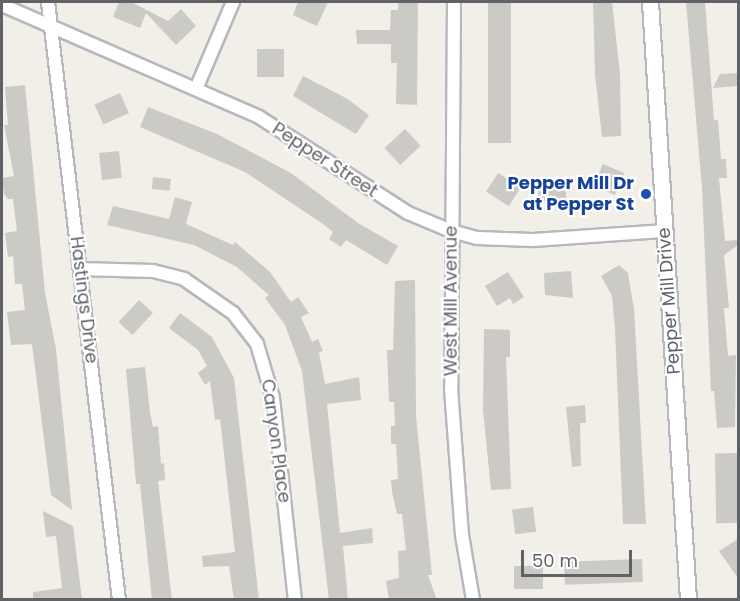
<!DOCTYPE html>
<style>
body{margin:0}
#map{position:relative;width:740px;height:601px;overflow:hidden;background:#f1efe8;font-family:Poppins,sans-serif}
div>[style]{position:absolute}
.building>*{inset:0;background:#cccac5;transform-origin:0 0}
.roads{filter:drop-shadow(2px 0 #b5b8bc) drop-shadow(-2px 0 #b5b8bc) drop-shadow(0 2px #b5b8bc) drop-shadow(0 -2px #b5b8bc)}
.minor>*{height:12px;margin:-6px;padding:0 6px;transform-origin:6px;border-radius:6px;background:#fff}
.tertiary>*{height:15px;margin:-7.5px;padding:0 7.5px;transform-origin:7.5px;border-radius:7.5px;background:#fff}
.dots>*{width:16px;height:16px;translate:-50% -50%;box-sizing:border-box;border:3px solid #fff;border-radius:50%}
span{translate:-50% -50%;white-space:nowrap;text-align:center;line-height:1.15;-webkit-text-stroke:4.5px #fff;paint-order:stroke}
.street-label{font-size:18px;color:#5f6368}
.transit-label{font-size:18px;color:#164399;font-weight:700}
.right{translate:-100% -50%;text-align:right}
.frame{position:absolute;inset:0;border:3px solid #5f6368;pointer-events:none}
.scale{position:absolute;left:521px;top:550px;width:111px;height:27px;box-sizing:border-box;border:3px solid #5f6368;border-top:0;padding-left:8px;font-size:18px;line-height:21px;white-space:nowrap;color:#5f6368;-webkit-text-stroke:4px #fff;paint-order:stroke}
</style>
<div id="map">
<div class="building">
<div style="clip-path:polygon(119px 2px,131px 2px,168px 21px,181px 9px,196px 26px,176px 45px,146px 13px,140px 28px,113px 17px)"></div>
<div style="clip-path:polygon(298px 2px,328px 2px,317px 26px,293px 15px)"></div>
<div style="clip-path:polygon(398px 2px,418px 2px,417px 105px,396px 104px,397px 63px,391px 63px,391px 44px,357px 44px,356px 30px,390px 30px,391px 10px,398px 10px)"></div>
<div style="left:488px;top:2px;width:23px;height:141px"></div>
<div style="clip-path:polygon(593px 2px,612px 2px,620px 74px,621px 136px,602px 137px,595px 74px)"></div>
<div style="clip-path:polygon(686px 2px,705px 2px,714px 120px,718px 120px,721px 159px,726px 159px,727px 178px,719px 178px,725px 241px,738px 240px,738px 245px,724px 255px,729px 308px,724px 308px,728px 356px,736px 355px,735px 427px,717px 428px,714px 391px,711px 391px,702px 188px)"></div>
<div style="left:257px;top:49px;width:27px;height:28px"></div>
<div style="clip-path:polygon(738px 73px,738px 86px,713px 88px,720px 74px)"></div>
<div style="clip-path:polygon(303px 76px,346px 98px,369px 115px,356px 134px,293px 96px)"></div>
<div style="clip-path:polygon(25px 85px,45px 293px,56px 349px,72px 510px,51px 495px,32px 344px,11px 345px,7px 312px,25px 310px,22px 284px,15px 284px,13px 256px,8px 257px,5px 233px,17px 231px,13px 199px,8px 199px,4px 194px,2px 178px,14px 176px,4px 125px,8px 125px,5px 87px)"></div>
<div style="left:120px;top:93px;width:22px;height:28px;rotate:66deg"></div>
<div style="clip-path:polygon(148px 107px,217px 134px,291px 173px,358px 223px,398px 246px,387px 265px,346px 240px,341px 247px,329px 239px,333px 232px,323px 224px,245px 172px,140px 127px)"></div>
<div style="left:405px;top:129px;width:23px;height:28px;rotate:47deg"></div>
<div style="left:119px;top:151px;width:27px;height:20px;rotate:84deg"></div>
<div style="left:603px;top:164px;width:23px;height:24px;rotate:23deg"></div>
<div style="left:498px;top:173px;width:27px;height:22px;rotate:33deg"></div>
<div style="left:153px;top:177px;width:18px;height:12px;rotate:6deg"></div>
<div style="left:566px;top:181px;width:20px;height:28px;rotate:90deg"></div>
<div style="clip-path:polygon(175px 197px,192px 202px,186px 224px,233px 245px,235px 242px,270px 272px,291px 302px,298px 297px,309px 313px,301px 317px,312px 342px,318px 339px,323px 351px,319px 352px,325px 384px,359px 377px,361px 400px,327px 404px,340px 533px,372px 528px,373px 543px,343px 546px,348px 600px,329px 600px,302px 371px,285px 325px,265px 298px,269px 295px,237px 267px,194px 245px,107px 225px,113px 206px,169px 219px)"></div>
<div style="clip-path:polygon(619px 265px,628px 273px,634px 309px,646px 524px,623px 524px,615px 329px,612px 296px,601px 276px)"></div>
<div style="clip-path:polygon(571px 271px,573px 298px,545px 295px,544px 273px)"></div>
<div style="clip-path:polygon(508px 272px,524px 297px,513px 304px,510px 298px,497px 306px,485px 286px)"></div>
<div style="clip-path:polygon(415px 280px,416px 416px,432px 575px,428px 575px,437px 600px,389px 600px,386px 581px,399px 578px,398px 551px,406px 550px,402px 514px,397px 514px,392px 492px,391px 480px,398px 479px,396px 444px,391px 444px,391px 426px,395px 426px,394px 402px,389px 402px,387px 350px,393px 350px,395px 281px)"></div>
<div style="left:139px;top:300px;width:19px;height:30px;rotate:43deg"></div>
<div style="clip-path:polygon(180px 313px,212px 337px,234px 378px,259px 600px,234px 600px,229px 566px,203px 567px,202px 556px,235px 552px,220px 419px,215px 420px,210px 381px,205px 385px,198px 373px,207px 366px,198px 350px,169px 328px)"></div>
<div style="clip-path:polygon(484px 329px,510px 330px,510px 357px,506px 357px,511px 489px,491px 490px,483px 410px)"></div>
<div style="clip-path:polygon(145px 367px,150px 413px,153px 427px,158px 426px,161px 464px,164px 463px,165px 480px,158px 481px,172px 600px,152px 600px,140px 484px,136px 484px,126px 369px)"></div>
<div style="clip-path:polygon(585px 405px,586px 423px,580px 423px,581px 466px,572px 467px,566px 407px)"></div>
<div style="left:737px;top:453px;width:70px;height:22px;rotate:89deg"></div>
<div style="left:533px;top:507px;width:25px;height:21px;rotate:83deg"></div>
<div style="clip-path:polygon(43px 511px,73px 526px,82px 600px,33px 600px,33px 592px,62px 588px,56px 536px,46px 537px)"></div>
<div style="clip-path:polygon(738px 539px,738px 578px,719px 551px)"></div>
<div style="left:642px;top:559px;width:23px;height:78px;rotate:88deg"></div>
<div style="left:543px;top:566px;width:23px;height:29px;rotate:90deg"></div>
</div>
<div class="roads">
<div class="minor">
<div style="left:48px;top:2px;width:602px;rotate:83.23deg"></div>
<div style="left:454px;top:2px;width:387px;rotate:90.4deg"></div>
<div style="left:451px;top:389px;width:146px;rotate:85.7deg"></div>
<div style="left:462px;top:535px;width:66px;rotate:80.4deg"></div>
<div style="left:2px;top:5px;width:280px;rotate:23.5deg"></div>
<div style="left:259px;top:117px;width:177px;rotate:32.8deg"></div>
<div style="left:408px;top:213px;width:47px;rotate:22.7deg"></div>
<div style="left:451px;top:231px;width:27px;rotate:15deg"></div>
<div style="left:477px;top:238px;width:55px;rotate:2.1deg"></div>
<div style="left:532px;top:240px;width:132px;rotate:-3.9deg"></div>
<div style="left:196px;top:89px;width:95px;rotate:-67deg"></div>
<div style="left:80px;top:269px;width:73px;rotate:1.6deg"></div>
<div style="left:153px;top:271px;width:32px;rotate:14deg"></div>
<div style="left:184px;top:279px;width:60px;rotate:34.8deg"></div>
<div style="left:233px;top:313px;width:39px;rotate:52deg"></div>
<div style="left:257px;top:344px;width:56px;rotate:73.5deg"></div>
<div style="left:273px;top:398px;width:203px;rotate:83.8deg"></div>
</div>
<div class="tertiary">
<div style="left:650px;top:2px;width:599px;rotate:86.36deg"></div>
</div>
</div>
<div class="dots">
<div style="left:646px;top:194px;background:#1a4fb4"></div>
</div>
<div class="street-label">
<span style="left:325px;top:160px;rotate:33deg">Pepper Street</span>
<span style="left:84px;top:300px;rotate:83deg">Hastings Drive</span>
<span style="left:451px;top:301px;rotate:-90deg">West Mill Avenue</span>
<span style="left:669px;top:301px;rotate:-94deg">Pepper Mill Drive</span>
<span style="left:276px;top:441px;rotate:82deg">Canyon Place</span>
</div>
<div class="transit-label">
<span class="right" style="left:634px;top:194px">Pepper Mill Dr<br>at Pepper St</span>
</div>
<div class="frame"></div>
<div class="scale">50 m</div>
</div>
